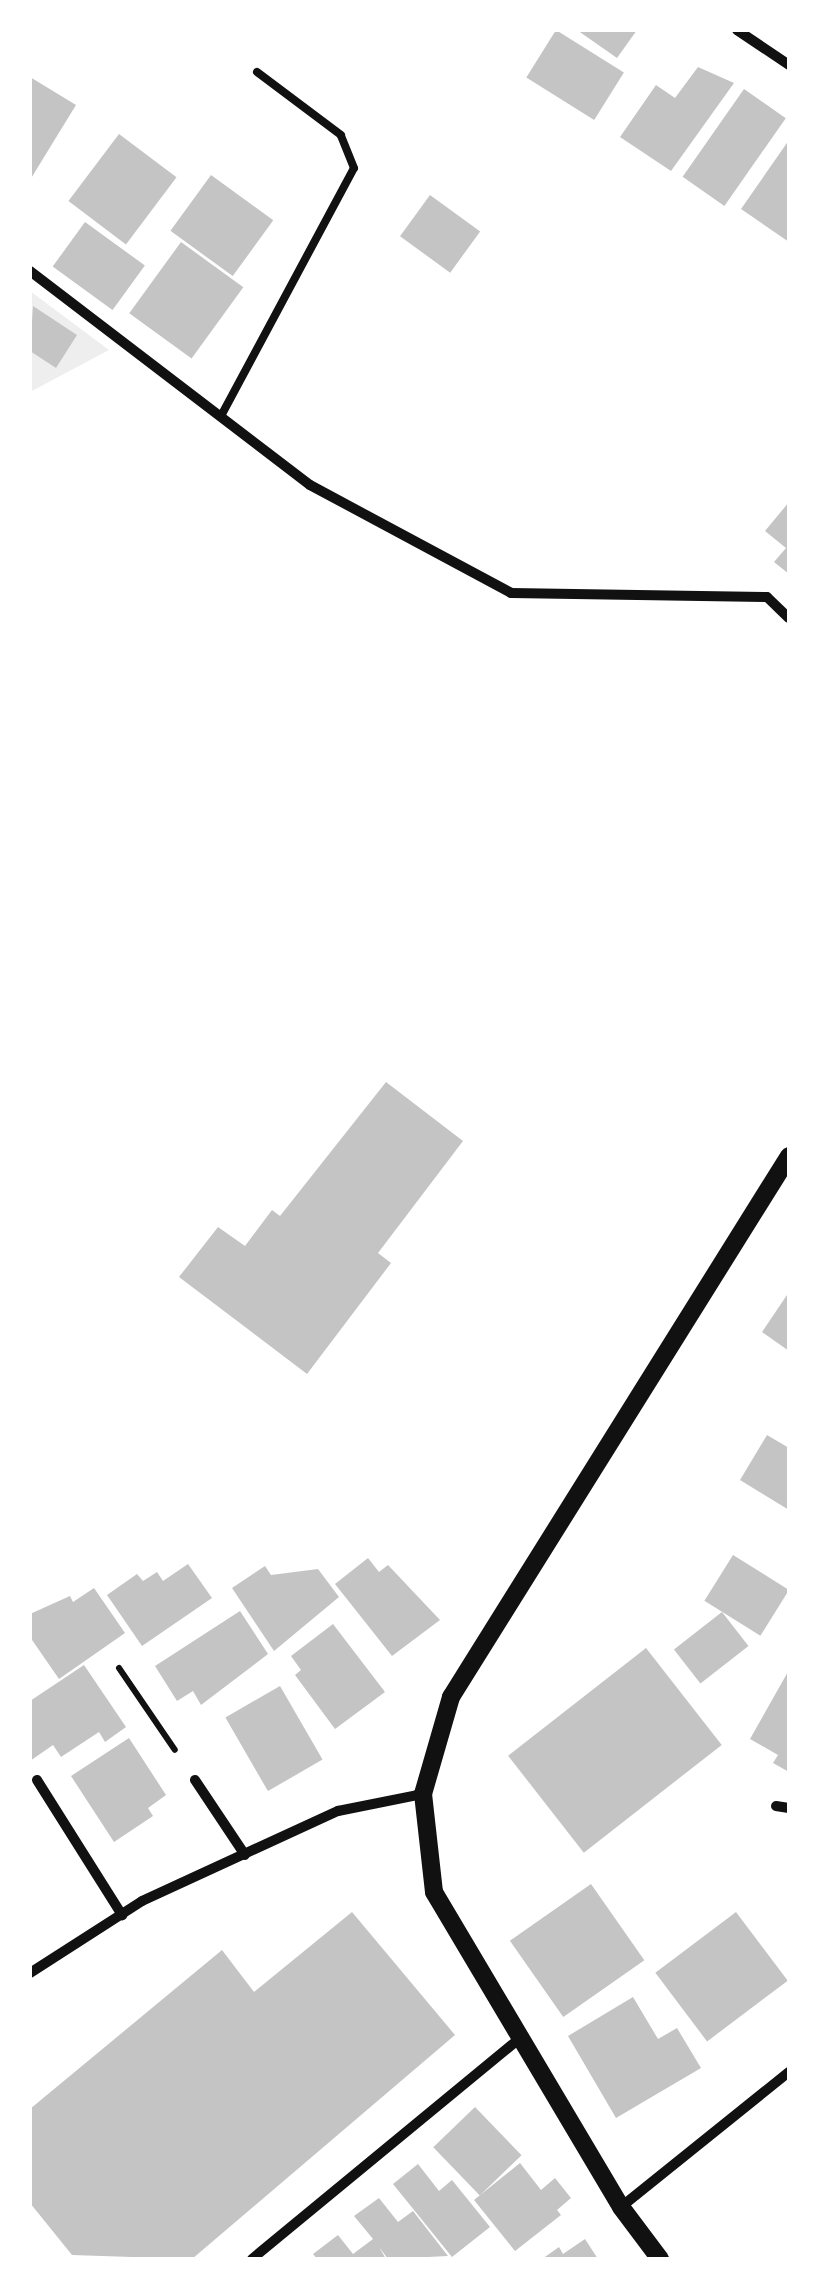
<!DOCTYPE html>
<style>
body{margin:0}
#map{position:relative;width:819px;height:2289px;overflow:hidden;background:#fff;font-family:"IBM Plex Sans",sans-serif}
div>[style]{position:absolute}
.green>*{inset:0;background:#eee}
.building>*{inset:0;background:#c4c4c4;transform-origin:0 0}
.path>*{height:6px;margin:-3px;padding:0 3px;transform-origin:3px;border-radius:3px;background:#111}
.service>*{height:8px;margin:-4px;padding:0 4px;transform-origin:4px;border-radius:4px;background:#111}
.minor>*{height:10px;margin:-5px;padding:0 5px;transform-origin:5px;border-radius:5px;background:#111}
.tertiary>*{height:18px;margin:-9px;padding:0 9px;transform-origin:9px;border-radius:9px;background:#111}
span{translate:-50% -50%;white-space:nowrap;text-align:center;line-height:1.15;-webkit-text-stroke:10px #fff;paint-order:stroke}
.frame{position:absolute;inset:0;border:32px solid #fff;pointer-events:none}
</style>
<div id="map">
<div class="green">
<div style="clip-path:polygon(30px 291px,109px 350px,30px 392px)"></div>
</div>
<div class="building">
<div style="left:556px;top:30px;width:80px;height:56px;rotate:32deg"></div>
<div style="clip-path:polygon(577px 30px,637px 30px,617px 58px)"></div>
<div style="clip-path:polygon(698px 67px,734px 83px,671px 171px,620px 137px,656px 85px,675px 98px)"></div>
<div style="clip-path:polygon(30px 77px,76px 105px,30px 180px)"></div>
<div style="left:744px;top:89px;width:51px;height:107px;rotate:35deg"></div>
<div style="left:119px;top:134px;width:72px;height:84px;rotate:37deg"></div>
<div style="clip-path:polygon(789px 140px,789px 242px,741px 209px)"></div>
<div style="left:211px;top:175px;width:77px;height:69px;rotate:36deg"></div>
<div style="left:430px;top:195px;width:62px;height:51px;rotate:36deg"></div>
<div style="left:85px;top:222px;width:74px;height:55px;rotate:36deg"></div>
<div style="left:181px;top:242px;width:77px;height:88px;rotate:36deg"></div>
<div style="clip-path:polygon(33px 306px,77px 335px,56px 368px,30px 351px)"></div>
<div style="clip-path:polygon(789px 502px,789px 574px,774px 562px,786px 548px,765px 531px)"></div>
<div style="clip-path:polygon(386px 1082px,463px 1141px,378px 1253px,391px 1263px,307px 1374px,179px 1277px,218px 1227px,245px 1246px,272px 1210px,280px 1216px)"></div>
<div style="clip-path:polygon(789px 1292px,789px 1351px,762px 1332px)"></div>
<div style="clip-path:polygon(767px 1435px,789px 1448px,789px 1510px,740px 1480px)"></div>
<div style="left:733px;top:1555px;width:66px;height:54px;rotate:32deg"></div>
<div style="clip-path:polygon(368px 1558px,379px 1572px,388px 1565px,440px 1620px,392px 1656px,335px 1584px)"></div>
<div style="clip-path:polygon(188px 1564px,212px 1598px,142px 1646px,107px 1595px,137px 1574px,143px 1581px,157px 1572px,163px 1581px)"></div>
<div style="clip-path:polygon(265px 1566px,271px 1575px,318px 1569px,339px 1597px,274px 1651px,232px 1588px)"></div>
<div style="clip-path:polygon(94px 1588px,125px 1633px,59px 1679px,30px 1637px,30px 1614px,70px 1596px,73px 1602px)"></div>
<div style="clip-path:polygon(240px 1611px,268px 1654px,201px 1705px,193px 1691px,177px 1701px,155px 1666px)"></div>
<div style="left:722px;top:1612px;width:43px;height:61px;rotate:52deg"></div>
<div style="clip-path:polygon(333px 1624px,385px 1692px,335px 1729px,295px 1675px,301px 1670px,291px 1656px)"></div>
<div style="left:646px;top:1648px;width:123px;height:175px;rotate:52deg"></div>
<div style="clip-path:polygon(84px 1665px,126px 1727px,105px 1742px,99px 1732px,61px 1757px,53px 1745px,30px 1761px,30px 1701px)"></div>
<div style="clip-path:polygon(789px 1670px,789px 1772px,773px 1763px,778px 1755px,750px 1739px)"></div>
<div style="left:280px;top:1686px;width:85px;height:63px;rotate:60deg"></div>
<div style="clip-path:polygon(129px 1738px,166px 1795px,148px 1808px,153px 1816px,114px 1842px,71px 1776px)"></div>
<div style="left:591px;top:1884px;width:93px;height:99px;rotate:55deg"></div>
<div style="clip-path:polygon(352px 1912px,455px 2035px,192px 2259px,72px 2255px,30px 2203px,30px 2109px,222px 1950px,254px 1992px)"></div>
<div style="left:736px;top:1912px;width:86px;height:101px;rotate:53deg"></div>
<div style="clip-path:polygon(633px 1997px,658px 2039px,677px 2028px,701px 2068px,616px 2118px,568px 2036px)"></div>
<div style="left:475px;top:2107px;width:67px;height:58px;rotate:46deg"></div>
<div style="clip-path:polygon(520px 2163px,541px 2190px,555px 2178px,571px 2198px,557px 2210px,561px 2215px,515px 2251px,474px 2200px)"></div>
<div style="clip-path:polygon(418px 2164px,439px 2191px,452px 2180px,490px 2227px,452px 2257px,393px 2184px)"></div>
<div style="clip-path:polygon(379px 2198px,398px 2222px,413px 2211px,448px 2256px,388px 2259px,379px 2247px,386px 2259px,317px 2259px,313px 2254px,338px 2235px,353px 2254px,373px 2239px,354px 2216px)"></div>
<div style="clip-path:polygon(585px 2239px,598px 2259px,542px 2259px,559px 2247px,563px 2254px)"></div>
</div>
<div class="path">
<div style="left:119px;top:1668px;width:99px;rotate:55.7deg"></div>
</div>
<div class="service">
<div style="left:221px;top:416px;width:281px;rotate:-61.8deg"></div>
<div style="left:354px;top:168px;width:35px;rotate:-112deg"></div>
<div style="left:341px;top:135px;width:105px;rotate:-143.1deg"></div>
</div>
<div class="minor">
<div style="left:737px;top:30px;width:63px;rotate:33.9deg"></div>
<div style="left:30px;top:271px;width:352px;rotate:37.4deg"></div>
<div style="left:310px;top:485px;width:228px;rotate:28.2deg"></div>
<div style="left:511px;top:593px;width:256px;rotate:0.9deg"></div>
<div style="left:767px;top:597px;width:30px;rotate:44deg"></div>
<div style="left:37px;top:1780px;width:160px;rotate:57.8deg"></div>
<div style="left:195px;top:1780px;width:90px;rotate:56.3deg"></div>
<div style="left:776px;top:1806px;width:13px;rotate:9deg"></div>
<div style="left:30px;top:1973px;width:133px;rotate:-32.7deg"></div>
<div style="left:142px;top:1901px;width:216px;rotate:-24.7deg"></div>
<div style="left:338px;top:1811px;width:87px;rotate:-11.3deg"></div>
<div style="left:621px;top:2207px;width:216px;rotate:-38.8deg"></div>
<div style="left:252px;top:2259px;width:347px;rotate:-39.5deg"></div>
</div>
<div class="tertiary">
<div style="left:660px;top:2259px;width:65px;rotate:-126.9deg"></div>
<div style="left:621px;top:2207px;width:366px;rotate:-120.7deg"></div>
<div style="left:434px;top:1892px;width:99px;rotate:-96.4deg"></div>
<div style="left:423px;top:1794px;width:101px;rotate:-73.9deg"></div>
<div style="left:451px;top:1697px;width:638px;rotate:-58deg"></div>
</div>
<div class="frame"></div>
</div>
